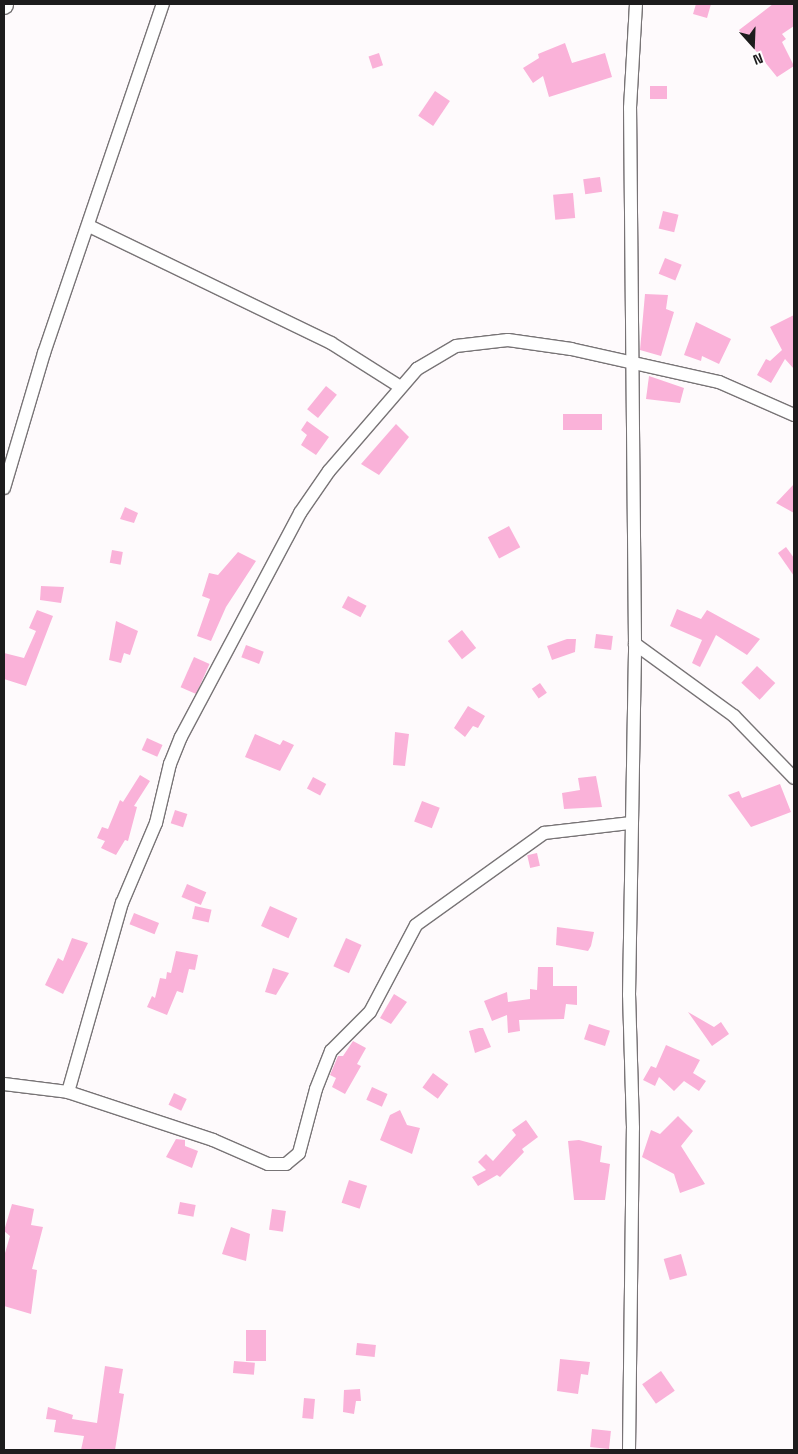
<!DOCTYPE html>
<style>
body{margin:0}
#map{position:relative;width:798px;height:1454px;overflow:hidden;background:#fefafc;font-family:"Space Grotesk",sans-serif}
div>[style]{position:absolute}
.building>*{inset:0;background:#fab2d9;transform-origin:0 0}
.roads{filter:drop-shadow(1px 0 #787476) drop-shadow(-1px 0 #787476) drop-shadow(0 1px #787476) drop-shadow(0 -1px #787476)}
.minor>*{height:12px;margin:-6px;padding:0 6px;transform-origin:6px;border-radius:6px;background:#fff}
.secondary>*{height:18px;margin:-9px;padding:0 9px;transform-origin:9px;border-radius:9px;background:#fff}
span{translate:-50% -50%;white-space:nowrap;text-align:center;line-height:1.15;-webkit-text-stroke:4.5px #fff;paint-order:stroke}
.frame{position:absolute;inset:0;border:5px solid #1d1c1d;pointer-events:none}
.north{position:absolute;left:728px;top:20px;width:50px;height:50px;-webkit-text-stroke:4px #fff;paint-order:stroke;rotate:160deg;font-size:14px;font-weight:700;line-height:20px;text-align:center;color:#1d1c1d}
.north::after{content:'';display:block;margin:auto;width:18px;height:22px;background:#1d1c1d;clip-path:polygon(50% 0,100% 100%,50% 72%,0 100%)}
</style>
<div id="map">
<div class="building">
<div style="clip-path:polygon(696px 4px,711px 4px,707px 18px,693px 14px)"></div>
<div style="clip-path:polygon(773px 4px,794px 4px,794px 26px,782px 34px,786px 39px,782px 42px,794px 66px,777px 77px,739px 30px)"></div>
<div style="clip-path:polygon(565px 43px,572px 63px,605px 53px,612px 77px,549px 97px,543px 76px,533px 83px,523px 68px,539px 58px,538px 54px)"></div>
<div style="left:379px;top:53px;width:13px;height:11px;rotate:72deg"></div>
<div style="left:650px;top:86px;width:17px;height:13px"></div>
<div style="left:435px;top:91px;width:18px;height:30px;rotate:34deg"></div>
<div style="left:600px;top:177px;width:15px;height:17px;rotate:82deg"></div>
<div style="left:573px;top:193px;width:25px;height:20px;rotate:85deg"></div>
<div style="left:663px;top:211px;width:16px;height:18px;rotate:14deg"></div>
<div style="left:665px;top:258px;width:18px;height:17px;rotate:22deg"></div>
<div style="clip-path:polygon(645px 294px,668px 295px,666px 309px,674px 312px,661px 356px,640px 350px)"></div>
<div style="clip-path:polygon(794px 315px,794px 369px,785px 359px,771px 383px,757px 375px,766px 359px,770px 361px,782px 350px,770px 327px)"></div>
<div style="clip-path:polygon(696px 322px,731px 339px,719px 364px,702px 356px,701px 361px,684px 355px)"></div>
<div style="clip-path:polygon(649px 376px,684px 388px,680px 403px,646px 399px)"></div>
<div style="left:326px;top:386px;width:14px;height:30px;rotate:39deg"></div>
<div style="left:563px;top:414px;width:39px;height:16px"></div>
<div style="clip-path:polygon(307px 421px,329px 437px,316px 455px,301px 445px,307px 435px,301px 430px)"></div>
<div style="clip-path:polygon(396px 424px,409px 437px,379px 475px,361px 464px)"></div>
<div style="clip-path:polygon(794px 484px,794px 513px,776px 503px)"></div>
<div style="clip-path:polygon(125px 507px,138px 513px,134px 523px,120px 519px)"></div>
<div style="left:509px;top:526px;width:24px;height:24px;rotate:62deg"></div>
<div style="clip-path:polygon(786px 547px,794px 558px,794px 576px,778px 553px)"></div>
<div style="left:112px;top:550px;width:11px;height:13px;rotate:10deg"></div>
<div style="clip-path:polygon(238px 552px,256px 561px,226px 607px,211px 641px,197px 636px,210px 599px,202px 596px,209px 573px,218px 575px)"></div>
<div style="clip-path:polygon(41px 586px,64px 587px,61px 603px,40px 600px)"></div>
<div style="left:348px;top:596px;width:21px;height:13px;rotate:28deg"></div>
<div style="clip-path:polygon(677px 609px,701px 619px,707px 610px,760px 639px,747px 655px,716px 635px,700px 667px,692px 663px,702px 640px,670px 626px)"></div>
<div style="clip-path:polygon(37px 610px,53px 616px,26px 686px,4px 679px,4px 653px,24px 658px,36px 631px,29px 628px)"></div>
<div style="clip-path:polygon(116px 621px,138px 631px,130px 655px,124px 653px,121px 663px,109px 660px)"></div>
<div style="left:462px;top:630px;width:23px;height:18px;rotate:52deg"></div>
<div style="left:596px;top:634px;width:17px;height:14px;rotate:7deg"></div>
<div style="clip-path:polygon(567px 639px,576px 639px,575px 652px,552px 660px,547px 646px)"></div>
<div style="left:246px;top:645px;width:19px;height:13px;rotate:21deg"></div>
<div style="left:194px;top:657px;width:17px;height:33px;rotate:24deg"></div>
<div style="left:757px;top:666px;width:25px;height:23px;rotate:43deg"></div>
<div style="left:540px;top:683px;width:12px;height:10px;rotate:55deg"></div>
<div style="clip-path:polygon(468px 706px,485px 716px,478px 728px,473px 726px,465px 737px,454px 728px)"></div>
<div style="clip-path:polygon(395px 732px,409px 734px,405px 766px,393px 765px)"></div>
<div style="clip-path:polygon(255px 734px,280px 745px,283px 740px,294px 745px,280px 771px,245px 757px)"></div>
<div style="left:147px;top:738px;width:17px;height:13px;rotate:24deg"></div>
<div style="clip-path:polygon(140px 775px,150px 781px,134px 806px,137px 807px,128px 841px,125px 840px,116px 855px,101px 848px,105px 841px,97px 838px,102px 827px,108px 829px,120px 800px,123px 802px)"></div>
<div style="clip-path:polygon(596px 776px,602px 807px,564px 809px,562px 793px,580px 790px,578px 778px)"></div>
<div style="left:313px;top:777px;width:15px;height:13px;rotate:28deg"></div>
<div style="clip-path:polygon(780px 784px,791px 812px,751px 827px,728px 795px,739px 791px,742px 798px)"></div>
<div style="left:422px;top:801px;width:19px;height:22px;rotate:21deg"></div>
<div style="left:175px;top:810px;width:13px;height:14px;rotate:18deg"></div>
<div style="left:537px;top:853px;width:13px;height:10px;rotate:77deg"></div>
<div style="left:187px;top:884px;width:21px;height:14px;rotate:23deg"></div>
<div style="left:195px;top:906px;width:17px;height:13px;rotate:13deg"></div>
<div style="left:270px;top:906px;width:30px;height:22px;rotate:24deg"></div>
<div style="left:134px;top:913px;width:27px;height:12px;rotate:22deg"></div>
<div style="clip-path:polygon(557px 927px,594px 932px,591px 946px,588px 951px,556px 945px)"></div>
<div style="clip-path:polygon(72px 938px,88px 943px,63px 994px,45px 985px,58px 958px,63px 961px)"></div>
<div style="left:346px;top:938px;width:17px;height:31px;rotate:24deg"></div>
<div style="clip-path:polygon(176px 951px,198px 955px,195px 970px,189px 969px,183px 993px,177px 991px,167px 1015px,147px 1007px,152px 996px,155px 998px,160px 978px,166px 979px,167px 972px,171px 973px)"></div>
<div style="clip-path:polygon(538px 967px,553px 967px,553px 986px,577px 986px,577px 1005px,566px 1004px,564px 1019px,519px 1020px,520px 1031px,508px 1033px,507px 1015px,492px 1021px,484px 1001px,507px 992px,508px 1002px,530px 999px,530px 989px,537px 990px)"></div>
<div style="clip-path:polygon(273px 968px,289px 973px,276px 995px,265px 992px)"></div>
<div style="clip-path:polygon(394px 994px,407px 1002px,391px 1024px,380px 1018px)"></div>
<div style="clip-path:polygon(688px 1012px,714px 1027px,721px 1022px,729px 1034px,712px 1046px)"></div>
<div style="left:589px;top:1024px;width:22px;height:16px;rotate:18deg"></div>
<div style="clip-path:polygon(479px 1028px,483px 1028px,491px 1047px,475px 1053px,469px 1031px)"></div>
<div style="clip-path:polygon(353px 1041px,366px 1048px,357px 1064px,361px 1066px,345px 1094px,332px 1087px,336px 1078px,330px 1075px,338px 1056px,343px 1056px)"></div>
<div style="clip-path:polygon(666px 1045px,700px 1060px,693px 1073px,706px 1081px,699px 1091px,684px 1081px,674px 1091px,659px 1077px,655px 1086px,643px 1080px,651px 1066px,656px 1068px)"></div>
<div style="left:433px;top:1073px;width:19px;height:18px;rotate:36deg"></div>
<div style="left:372px;top:1087px;width:17px;height:14px;rotate:24deg"></div>
<div style="left:174px;top:1093px;width:14px;height:13px;rotate:25deg"></div>
<div style="clip-path:polygon(400px 1110px,407px 1125px,420px 1128px,412px 1154px,380px 1140px,390px 1115px)"></div>
<div style="clip-path:polygon(678px 1116px,693px 1131px,681px 1146px,705px 1184px,680px 1193px,674px 1174px,642px 1157px,651px 1130px,660px 1134px)"></div>
<div style="clip-path:polygon(526px 1120px,538px 1137px,522px 1149px,524px 1152px,500px 1177px,497px 1175px,478px 1186px,472px 1177px,486px 1170px,478px 1162px,486px 1154px,493px 1161px,516px 1135px,512px 1130px)"></div>
<div style="clip-path:polygon(176px 1139px,185px 1140px,185px 1146px,198px 1151px,192px 1168px,166px 1157px)"></div>
<div style="clip-path:polygon(579px 1140px,602px 1146px,600px 1162px,610px 1164px,605px 1200px,574px 1200px,568px 1141px)"></div>
<div style="left:349px;top:1180px;width:19px;height:24px;rotate:18deg"></div>
<div style="left:180px;top:1202px;width:16px;height:12px;rotate:11deg"></div>
<div style="clip-path:polygon(12px 1204px,34px 1209px,31px 1225px,43px 1227px,32px 1269px,37px 1270px,31px 1314px,4px 1306px,5px 1253px,10px 1236px,4px 1231px)"></div>
<div style="left:272px;top:1209px;width:14px;height:21px;rotate:8deg"></div>
<div style="clip-path:polygon(231px 1227px,250px 1234px,246px 1261px,222px 1254px)"></div>
<div style="left:681px;top:1254px;width:22px;height:18px;rotate:74deg"></div>
<div style="left:246px;top:1330px;width:20px;height:31px"></div>
<div style="left:357px;top:1343px;width:19px;height:12px;rotate:6deg"></div>
<div style="clip-path:polygon(560px 1359px,590px 1362px,588px 1375px,581px 1374px,578px 1394px,557px 1391px)"></div>
<div style="left:234px;top:1361px;width:21px;height:12px;rotate:5deg"></div>
<div style="clip-path:polygon(105px 1366px,123px 1369px,119px 1393px,124px 1394px,115px 1450px,81px 1450px,84px 1436px,54px 1432px,56px 1420px,46px 1419px,48px 1407px,73px 1415px,72px 1419px,97px 1423px)"></div>
<div style="left:661px;top:1371px;width:24px;height:23px;rotate:55deg"></div>
<div style="clip-path:polygon(360px 1389px,361px 1401px,356px 1401px,354px 1414px,343px 1412px,344px 1390px)"></div>
<div style="left:304px;top:1398px;width:11px;height:20px;rotate:5deg"></div>
<div style="left:592px;top:1429px;width:19px;height:18px;rotate:6deg"></div>
</div>
<div class="roads">
<div class="minor">
<div style="left:89px;top:226px;width:269px;rotate:25.8deg"></div>
<div style="left:331px;top:343px;width:80px;rotate:32.3deg"></div>
<div style="left:4px;top:488px;width:141px;rotate:-73.5deg"></div>
<div style="left:44px;top:353px;width:369px;rotate:-71.2deg"></div>
<div style="left:635px;top:644px;width:122px;rotate:36deg"></div>
<div style="left:734px;top:716px;width:86px;rotate:45.9deg"></div>
<div style="left:4px;top:1084px;width:64px;rotate:7.1deg"></div>
<div style="left:68px;top:1092px;width:153px;rotate:18.3deg"></div>
<div style="left:213px;top:1140px;width:60px;rotate:23.6deg"></div>
<div style="left:268px;top:1164px;width:18px"></div>
<div style="left:286px;top:1164px;width:17px;rotate:-40deg"></div>
<div style="left:299px;top:1153px;width:66px;rotate:-75.1deg"></div>
<div style="left:316px;top:1089px;width:41px;rotate:-68.5deg"></div>
<div style="left:331px;top:1051px;width:55px;rotate:-45deg"></div>
<div style="left:370px;top:1012px;width:98px;rotate:-62.1deg"></div>
<div style="left:416px;top:925px;width:158px;rotate:-35.7deg"></div>
<div style="left:544px;top:833px;width:88px;rotate:-6.6deg"></div>
<div style="left:68px;top:1092px;width:197px;rotate:-74.1deg"></div>
<div style="left:122px;top:903px;width:87px;rotate:-67deg"></div>
<div style="left:156px;top:823px;width:61px;rotate:-76.7deg"></div>
<div style="left:170px;top:764px;width:29px;rotate:-68deg"></div>
<div style="left:181px;top:737px;width:254px;rotate:-62deg"></div>
<div style="left:300px;top:513px;width:51px;rotate:-55.4deg"></div>
<div style="left:329px;top:471px;width:135px;rotate:-49.2deg"></div>
<div style="left:417px;top:369px;width:45px;rotate:-30.5deg"></div>
<div style="left:456px;top:346px;width:52px;rotate:-6.6deg"></div>
<div style="left:508px;top:340px;width:64px;rotate:8.1deg"></div>
<div style="left:571px;top:349px;width:152px;rotate:12.6deg"></div>
<div style="left:719px;top:382px;width:82px;rotate:23.7deg"></div>
<div style="left:629px;top:1450px;width:322px;rotate:-89.3deg"></div>
<div style="left:633px;top:1128px;width:133px;rotate:-91.7deg"></div>
<div style="left:629px;top:995px;width:351px;rotate:-89deg"></div>
<div style="left:635px;top:644px;width:536px;rotate:-90.53deg"></div>
<div style="left:630px;top:108px;width:104px;rotate:-86.7deg"></div>
</div>
<div class="secondary">
<div style="left:4px;top:5px;width:1px;rotate:-90deg"></div>
</div>
</div>
<div class="frame"></div>
<div class="north">N</div>
</div>
